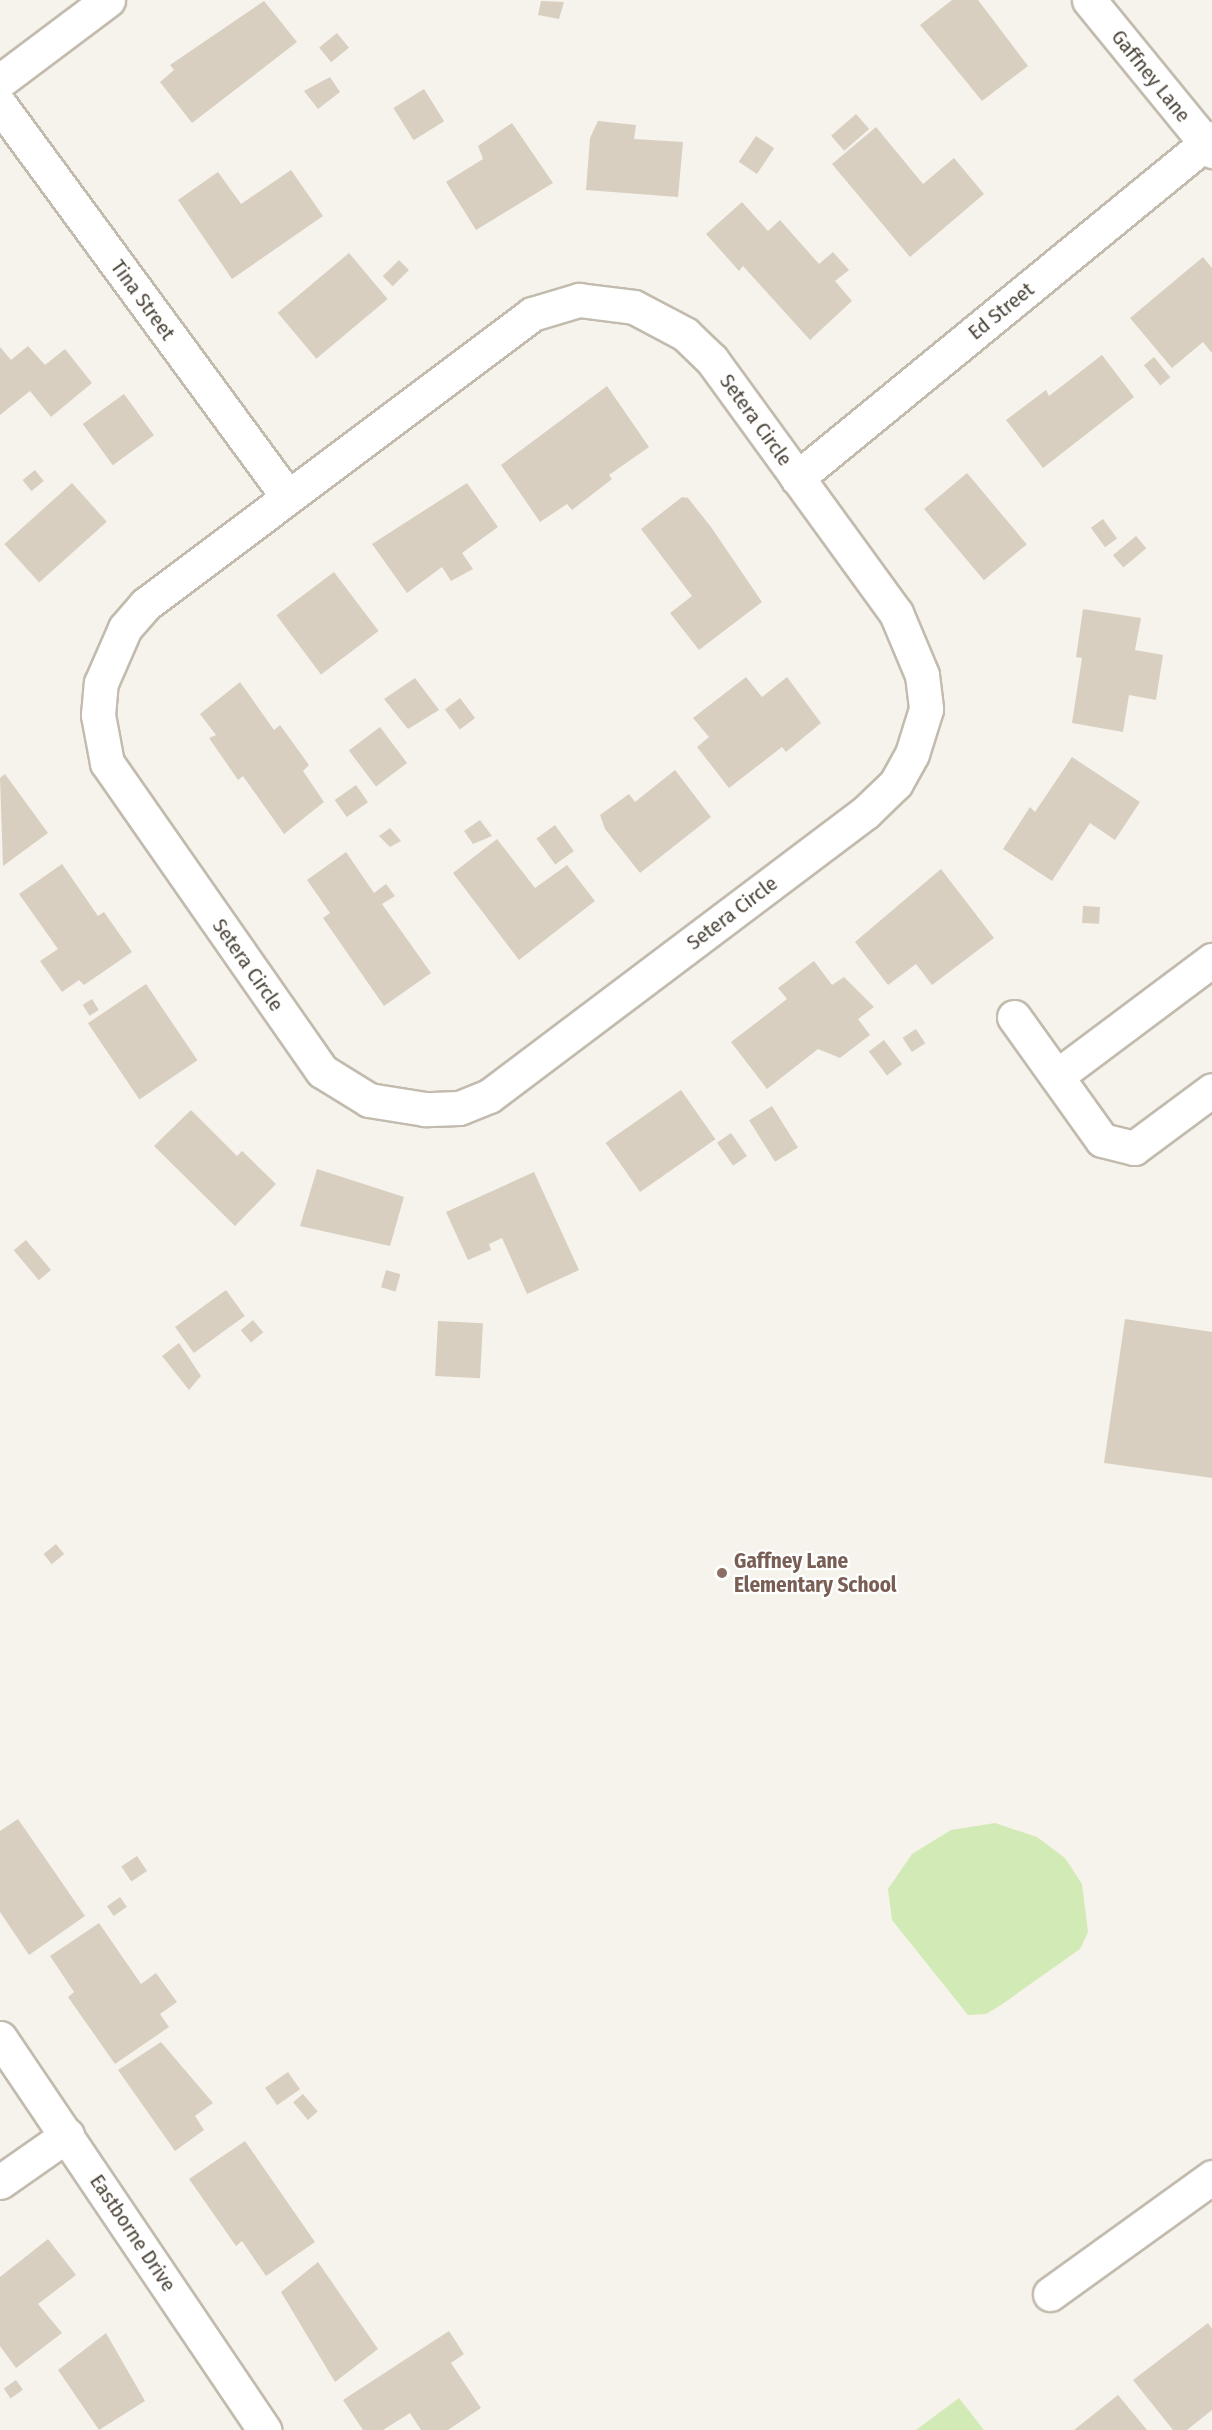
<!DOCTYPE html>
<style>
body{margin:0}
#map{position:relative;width:1212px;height:2430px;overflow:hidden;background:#f6f3ec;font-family:"Fira Sans Condensed",sans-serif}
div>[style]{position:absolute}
.green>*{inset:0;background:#d2eab5}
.building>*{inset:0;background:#d8cfc1;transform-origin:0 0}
.roads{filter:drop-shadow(2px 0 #c2bbae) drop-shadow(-2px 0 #c2bbae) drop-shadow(0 2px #c2bbae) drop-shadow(0 -2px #c2bbae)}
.minor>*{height:33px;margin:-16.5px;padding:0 16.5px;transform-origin:16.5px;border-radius:16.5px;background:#fff}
.dots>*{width:16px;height:16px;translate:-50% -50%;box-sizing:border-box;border:3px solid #fff;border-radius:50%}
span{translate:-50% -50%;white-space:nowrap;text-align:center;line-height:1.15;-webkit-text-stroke:4.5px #fff;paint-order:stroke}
.street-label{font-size:21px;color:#4b4439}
.education-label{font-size:21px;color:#785e54;font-weight:700}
.left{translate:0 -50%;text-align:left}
</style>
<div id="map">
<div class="green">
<div style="clip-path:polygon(995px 1823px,1037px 1837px,1065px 1858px,1082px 1884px,1088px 1932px,1080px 1949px,1001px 2005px,986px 2014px,968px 2015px,892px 1920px,888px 1889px,912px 1854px,951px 1830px)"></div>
<div style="clip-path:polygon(959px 2398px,984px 2430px,916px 2430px)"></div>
</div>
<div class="building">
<div style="clip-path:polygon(952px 0,978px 0,1028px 66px,982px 101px,920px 25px)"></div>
<div style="clip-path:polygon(264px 1px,297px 42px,192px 123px,160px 82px,174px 70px,170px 65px)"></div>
<div style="clip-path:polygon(541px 1px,564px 2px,559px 19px,538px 15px)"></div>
<div style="left:337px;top:33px;width:19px;height:23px;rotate:51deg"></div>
<div style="clip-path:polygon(330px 77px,340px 92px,318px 109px,304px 91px)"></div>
<div style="left:424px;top:89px;width:38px;height:36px;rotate:58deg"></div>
<div style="left:856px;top:114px;width:20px;height:33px;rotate:49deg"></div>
<div style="clip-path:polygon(598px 121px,636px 125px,634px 139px,683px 142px,678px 197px,586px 190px,590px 138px)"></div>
<div style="clip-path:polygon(512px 123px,553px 183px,476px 230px,446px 182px,483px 159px,478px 146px)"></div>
<div style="clip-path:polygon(876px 127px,923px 184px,954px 158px,984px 194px,910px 257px,832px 164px)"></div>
<div style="left:756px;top:136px;width:22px;height:31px;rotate:34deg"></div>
<div style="clip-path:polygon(291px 170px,323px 216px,232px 279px,178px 200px,218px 172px,241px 204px)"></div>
<div style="clip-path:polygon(742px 202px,768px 231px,780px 220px,819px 264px,833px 252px,849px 270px,835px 281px,852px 301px,810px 340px,743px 266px,739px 271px,706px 234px)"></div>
<div style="left:349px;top:253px;width:60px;height:93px;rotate:50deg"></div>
<div style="clip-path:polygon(1203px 257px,1212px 268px,1212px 353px,1203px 342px,1172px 368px,1130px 318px)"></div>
<div style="left:399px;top:260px;width:14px;height:23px;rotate:45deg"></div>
<div style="clip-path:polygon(28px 346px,45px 365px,65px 349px,92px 383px,51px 417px,30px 391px,0 415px,0 347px,11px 360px)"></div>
<div style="clip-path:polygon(1102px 355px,1134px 397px,1043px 468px,1006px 420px,1046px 390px,1049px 396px)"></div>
<div style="left:1154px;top:357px;width:26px;height:13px;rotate:51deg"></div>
<div style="clip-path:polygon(607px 386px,649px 447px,609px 475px,612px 479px,572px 510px,567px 504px,540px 522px,501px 465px)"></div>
<div style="left:124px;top:394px;width:51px;height:51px;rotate:54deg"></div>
<div style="left:35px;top:470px;width:14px;height:16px;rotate:51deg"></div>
<div style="left:967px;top:473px;width:93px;height:56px;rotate:50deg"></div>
<div style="left:72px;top:483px;width:52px;height:91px;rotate:48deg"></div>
<div style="clip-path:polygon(467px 483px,498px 527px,462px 553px,473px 569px,451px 581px,442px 567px,407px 593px,372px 544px)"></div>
<div style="clip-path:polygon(682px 497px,688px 498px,711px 527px,762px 602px,699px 650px,670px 613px,692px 596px,641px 529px)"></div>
<div style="left:1103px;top:519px;width:24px;height:15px;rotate:54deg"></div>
<div style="left:1136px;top:536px;width:16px;height:30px;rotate:50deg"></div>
<div style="left:334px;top:572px;width:74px;height:72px;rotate:53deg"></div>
<div style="clip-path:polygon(1083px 609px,1141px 618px,1135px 650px,1163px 655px,1156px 700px,1129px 695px,1123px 732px,1072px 723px,1082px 658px,1076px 657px)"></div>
<div style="clip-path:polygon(746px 677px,762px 697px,787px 677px,821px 723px,786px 752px,782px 747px,729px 788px,697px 747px,709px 737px,693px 718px)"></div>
<div style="clip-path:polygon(415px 678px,439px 710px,408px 729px,384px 699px)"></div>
<div style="clip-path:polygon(240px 682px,274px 730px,280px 725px,309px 765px,303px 771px,324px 802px,284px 834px,243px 776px,238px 780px,209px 738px,216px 735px,200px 714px)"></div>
<div style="left:460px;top:698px;width:25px;height:19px;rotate:53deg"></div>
<div style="left:380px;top:727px;width:45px;height:39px;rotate:53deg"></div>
<div style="clip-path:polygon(1072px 757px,1140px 802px,1115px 840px,1090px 823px,1052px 881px,1003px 849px,1030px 807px,1035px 812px)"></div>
<div style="clip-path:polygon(675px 770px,711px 817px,640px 873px,605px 829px,600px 815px,629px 794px,635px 802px)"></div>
<div style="clip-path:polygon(5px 774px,48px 833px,3px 866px,0 778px)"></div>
<div style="left:356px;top:785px;width:21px;height:26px;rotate:55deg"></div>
<div style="clip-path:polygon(480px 820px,492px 836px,473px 844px,464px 831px)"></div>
<div style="left:555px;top:825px;width:32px;height:23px;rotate:54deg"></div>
<div style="clip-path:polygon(390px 828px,401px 841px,390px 847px,379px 836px)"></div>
<div style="clip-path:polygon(497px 839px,535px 888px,567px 865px,595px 901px,519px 960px,453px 873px)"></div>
<div style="clip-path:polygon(346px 852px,374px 893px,386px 884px,395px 896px,382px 904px,431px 973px,384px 1006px,323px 918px,330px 913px,307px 880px)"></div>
<div style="clip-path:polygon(62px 864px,98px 916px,104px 912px,132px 952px,84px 985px,79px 980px,62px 992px,40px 961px,58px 949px,19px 894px)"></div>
<div style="clip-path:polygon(941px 869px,994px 938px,932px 985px,916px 964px,888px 985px,855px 942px)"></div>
<div style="left:1083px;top:906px;width:17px;height:17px;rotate:3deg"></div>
<div style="clip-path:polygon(814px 961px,832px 985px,844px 977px,874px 1007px,858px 1019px,870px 1035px,840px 1058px,818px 1049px,767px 1089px,731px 1042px,787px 999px,778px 988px)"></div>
<div style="left:146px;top:984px;width:92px;height:70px;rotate:56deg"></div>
<div style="left:92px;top:999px;width:13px;height:11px;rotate:58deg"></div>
<div style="left:916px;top:1029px;width:17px;height:16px;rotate:57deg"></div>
<div style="left:884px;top:1040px;width:30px;height:19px;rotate:53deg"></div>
<div style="left:681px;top:1090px;width:60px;height:92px;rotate:55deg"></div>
<div style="left:772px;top:1106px;width:49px;height:27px;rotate:58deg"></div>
<div style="clip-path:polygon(191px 1110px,237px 1156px,242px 1151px,276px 1184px,235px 1226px,154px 1146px)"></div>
<div style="left:731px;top:1133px;width:28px;height:17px;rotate:55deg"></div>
<div style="clip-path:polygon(317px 1169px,404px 1197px,390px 1246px,300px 1226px)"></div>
<div style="clip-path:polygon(534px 1172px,579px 1270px,527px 1294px,502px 1238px,489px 1244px,491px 1250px,468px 1260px,446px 1212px)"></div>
<div style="left:26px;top:1240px;width:39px;height:16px;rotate:50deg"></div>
<div style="left:386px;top:1270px;width:15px;height:18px;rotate:16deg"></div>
<div style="left:226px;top:1290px;width:32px;height:63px;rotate:54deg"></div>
<div style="clip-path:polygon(1125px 1319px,1212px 1332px,1212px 1478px,1104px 1463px)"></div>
<div style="left:253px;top:1320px;width:16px;height:16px;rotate:50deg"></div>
<div style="left:438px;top:1321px;width:45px;height:55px;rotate:3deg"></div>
<div style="clip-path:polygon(179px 1343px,201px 1376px,189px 1390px,162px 1356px)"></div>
<div style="left:56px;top:1544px;width:13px;height:16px;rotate:51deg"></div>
<div style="clip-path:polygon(18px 1819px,85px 1916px,29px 1955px,0 1912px,0 1831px)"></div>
<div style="left:137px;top:1856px;width:18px;height:19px;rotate:56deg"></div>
<div style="left:120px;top:1897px;width:12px;height:16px;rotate:55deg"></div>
<div style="clip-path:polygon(99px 1923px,141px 1984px,156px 1973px,177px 2002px,160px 2014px,169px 2027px,115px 2064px,68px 1997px,74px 1992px,50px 1956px)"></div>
<div style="clip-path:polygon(161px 2042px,213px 2103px,195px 2116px,204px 2130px,175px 2151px,118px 2070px)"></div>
<div style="left:288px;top:2072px;width:21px;height:28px;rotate:55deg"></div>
<div style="left:303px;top:2094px;width:23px;height:13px;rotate:50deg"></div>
<div style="clip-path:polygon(245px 2141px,315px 2242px,266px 2276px,242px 2241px,236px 2246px,189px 2179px)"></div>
<div style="clip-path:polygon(48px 2239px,76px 2275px,38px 2304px,62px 2333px,16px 2368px,0 2346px,0 2277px)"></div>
<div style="clip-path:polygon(318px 2262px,378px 2349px,335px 2382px,281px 2292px)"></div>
<div style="clip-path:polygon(1208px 2323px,1212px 2329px,1212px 2410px,1187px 2430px,1173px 2430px,1133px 2380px)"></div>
<div style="clip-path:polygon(449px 2331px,464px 2354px,451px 2363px,481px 2408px,448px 2430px,421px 2430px,410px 2413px,383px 2430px,363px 2430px,343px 2400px)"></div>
<div style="clip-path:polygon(106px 2333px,145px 2401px,99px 2430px,58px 2370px)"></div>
<div style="left:16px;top:2380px;width:12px;height:15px;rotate:55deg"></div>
<div style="clip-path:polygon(1118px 2395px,1147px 2430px,1074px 2430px)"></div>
</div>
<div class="roads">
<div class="minor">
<div style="left:1089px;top:0;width:195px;rotate:50.8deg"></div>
<div style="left:0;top:81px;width:135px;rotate:-36.9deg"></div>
<div style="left:0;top:105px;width:484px;rotate:53.7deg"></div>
<div style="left:579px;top:300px;width:55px;rotate:7.3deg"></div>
<div style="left:634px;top:307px;width:58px;rotate:27.9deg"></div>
<div style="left:685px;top:334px;width:37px;rotate:44deg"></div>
<div style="left:712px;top:360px;width:313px;rotate:54deg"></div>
<div style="left:896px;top:613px;width:67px;rotate:67.2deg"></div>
<div style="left:922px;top:675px;width:34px;rotate:83deg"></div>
<div style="left:926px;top:709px;width:47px;rotate:107.3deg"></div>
<div style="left:912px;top:754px;width:33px;rotate:119deg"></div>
<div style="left:896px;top:783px;width:42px;rotate:136deg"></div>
<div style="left:866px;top:812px;width:472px;rotate:143deg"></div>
<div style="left:489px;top:1096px;width:32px;rotate:158deg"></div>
<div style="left:459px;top:1108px;width:34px;rotate:178deg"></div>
<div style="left:425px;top:1109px;width:57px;rotate:-170.9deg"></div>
<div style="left:369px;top:1100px;width:55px;rotate:-148.3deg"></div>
<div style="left:322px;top:1071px;width:376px;rotate:-124.9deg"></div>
<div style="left:107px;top:763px;width:49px;rotate:-100.6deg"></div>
<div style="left:98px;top:715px;width:32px;rotate:-85deg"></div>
<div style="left:101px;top:683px;width:60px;rotate:-66.4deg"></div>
<div style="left:125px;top:628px;width:32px;rotate:-49deg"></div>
<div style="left:146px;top:604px;width:483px;rotate:-36.9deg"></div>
<div style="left:532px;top:314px;width:49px;rotate:-16.6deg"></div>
<div style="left:797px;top:478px;width:536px;rotate:-39.33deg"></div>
<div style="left:1014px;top:1017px;width:151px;rotate:54.4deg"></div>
<div style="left:1102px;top:1140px;width:33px;rotate:14deg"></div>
<div style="left:1134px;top:1148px;width:97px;rotate:-36.6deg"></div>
<div style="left:1057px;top:1076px;width:194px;rotate:-36.8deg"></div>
<div style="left:0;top:2038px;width:473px;rotate:56deg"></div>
<div style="left:0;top:2182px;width:82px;rotate:-35deg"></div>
<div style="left:1050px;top:2294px;width:200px;rotate:-35.8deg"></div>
</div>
</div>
<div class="dots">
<div style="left:722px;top:1573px;background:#8d6e63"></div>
</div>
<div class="street-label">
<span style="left:1151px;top:76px;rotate:51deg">Gaffney Lane</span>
<span style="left:143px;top:300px;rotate:54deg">Tina Street</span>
<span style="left:1001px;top:311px;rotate:-39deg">Ed Street</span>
<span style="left:756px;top:420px;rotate:54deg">Setera Circle</span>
<span style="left:732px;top:913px;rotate:-37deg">Setera Circle</span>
<span style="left:248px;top:965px;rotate:55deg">Setera Circle</span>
<span style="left:133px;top:2233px;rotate:56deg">Eastborne Drive</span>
</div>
<div class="education-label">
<span class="left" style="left:734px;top:1573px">Gaffney Lane<br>Elementary School</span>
</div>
</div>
